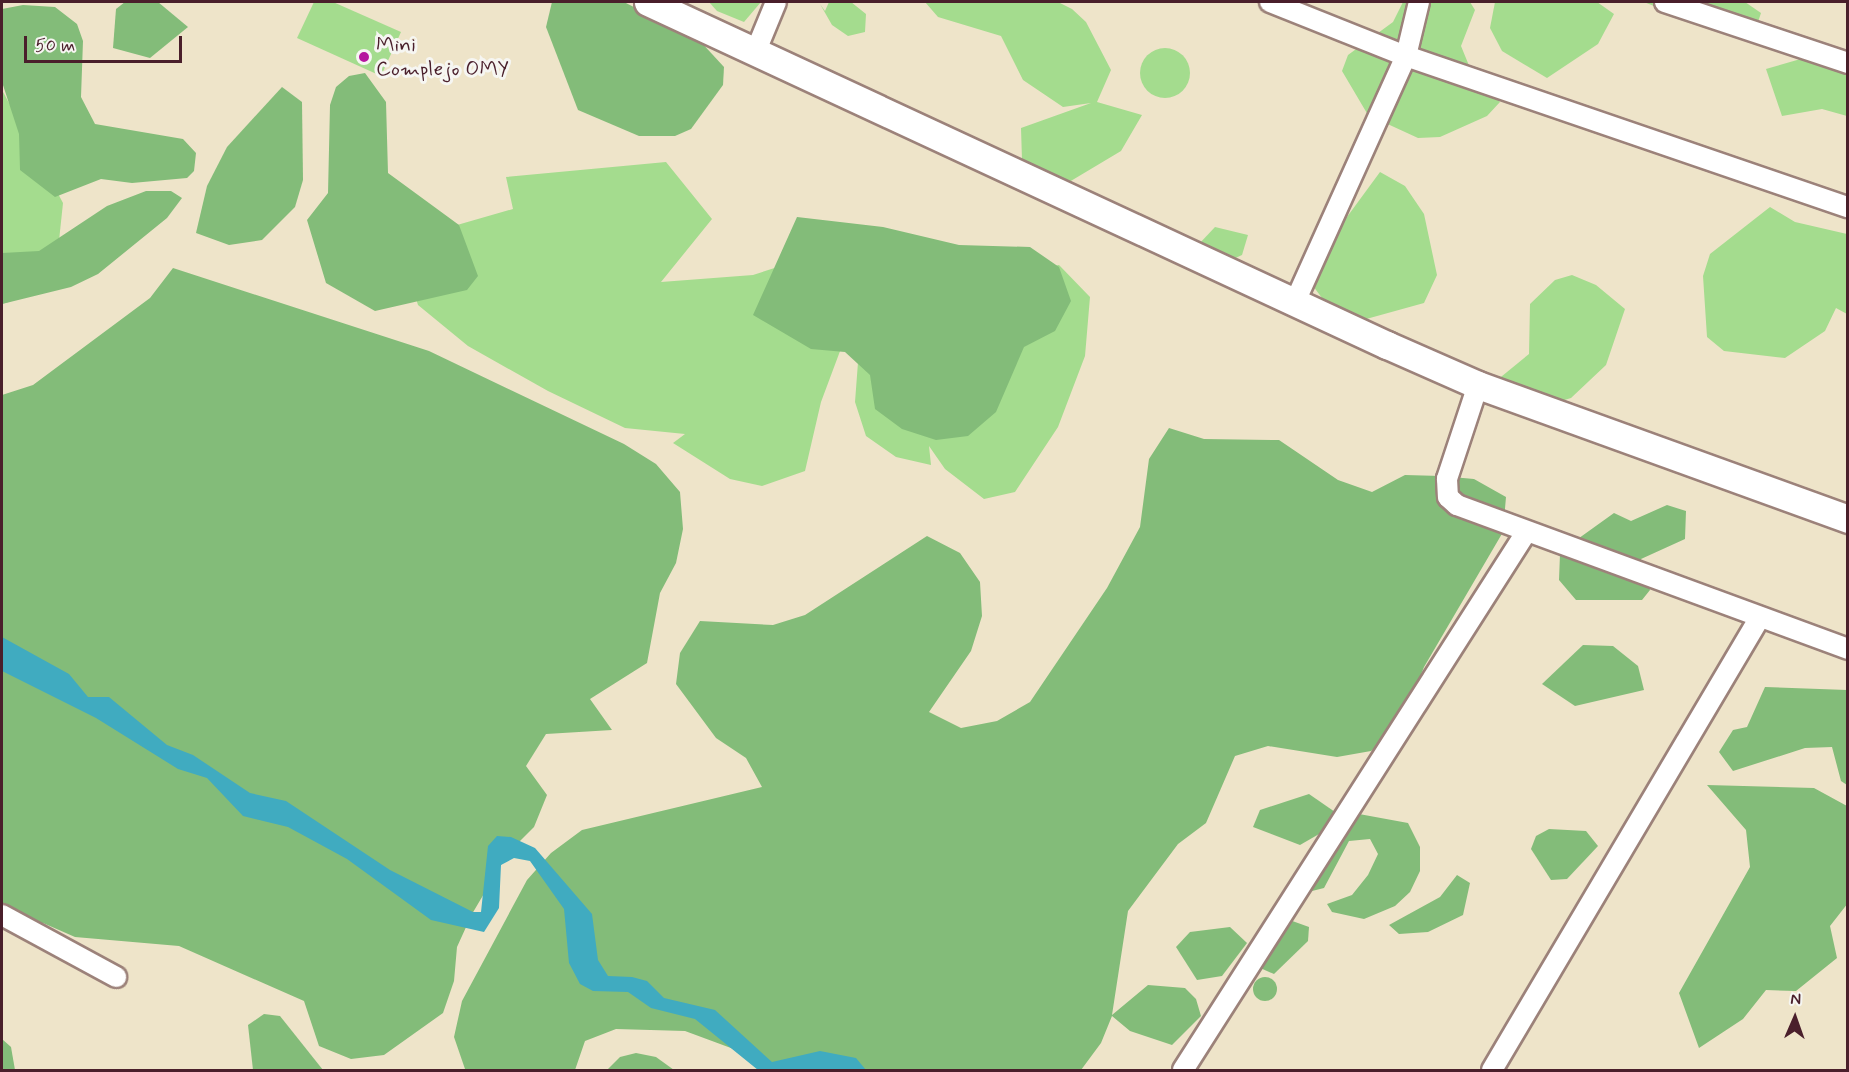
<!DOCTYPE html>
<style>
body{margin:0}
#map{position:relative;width:1849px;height:1072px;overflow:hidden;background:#eee4c9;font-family:Mynerve,sans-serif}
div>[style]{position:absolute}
.green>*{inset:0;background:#a4dc8e}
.round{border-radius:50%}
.forest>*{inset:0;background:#83bc79}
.water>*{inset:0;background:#40abc0}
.roads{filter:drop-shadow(2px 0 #9c827a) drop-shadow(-2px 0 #9c827a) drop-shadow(0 2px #9c827a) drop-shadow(0 -2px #9c827a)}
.minor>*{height:20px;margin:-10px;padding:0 10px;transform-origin:10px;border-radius:10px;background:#fff}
.secondary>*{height:27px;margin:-13.5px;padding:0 13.5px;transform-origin:13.5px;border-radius:13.5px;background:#fff}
.dots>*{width:16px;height:16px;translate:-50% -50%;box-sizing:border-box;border:3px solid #f6f6f2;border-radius:50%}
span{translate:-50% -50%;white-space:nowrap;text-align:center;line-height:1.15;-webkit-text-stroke:6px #f6f6f2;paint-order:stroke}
.poi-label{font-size:21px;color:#4a1f2b}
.left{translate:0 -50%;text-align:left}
.frame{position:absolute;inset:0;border:3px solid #4a1f2b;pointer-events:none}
.north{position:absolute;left:1765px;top:988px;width:60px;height:60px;-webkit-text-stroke:4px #f6f6f2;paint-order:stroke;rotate:2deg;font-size:16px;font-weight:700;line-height:24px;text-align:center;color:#4a1f2b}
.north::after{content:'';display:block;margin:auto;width:21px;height:27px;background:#4a1f2b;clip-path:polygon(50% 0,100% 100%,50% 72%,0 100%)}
.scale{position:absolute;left:24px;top:36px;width:158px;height:27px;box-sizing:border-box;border:3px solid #4a1f2b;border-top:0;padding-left:8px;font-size:18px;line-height:21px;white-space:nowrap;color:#4a1f2b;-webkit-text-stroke:4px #f6f6f2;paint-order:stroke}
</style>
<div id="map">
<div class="green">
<div style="clip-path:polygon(314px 2px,333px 2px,401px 32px,381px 76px,297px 38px)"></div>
<div style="clip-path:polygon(709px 2px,761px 2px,744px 22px,717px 11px)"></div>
<div style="clip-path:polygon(829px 2px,851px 2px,866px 14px,865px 32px,848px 36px,832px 25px,820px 4px,825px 11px)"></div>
<div style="clip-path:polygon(925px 2px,1058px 2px,1072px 9px,1086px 22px,1111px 70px,1097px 102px,1142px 115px,1121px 151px,1044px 197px,1013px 162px,1022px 160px,1021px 128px,1091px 103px,1063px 107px,1023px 80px,1001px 36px,938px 17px)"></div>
<div style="clip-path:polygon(1403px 2px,1470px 2px,1475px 10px,1461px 46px,1470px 68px,1500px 102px,1487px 116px,1440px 137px,1418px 138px,1368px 115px,1342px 71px,1348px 55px,1393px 22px)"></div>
<div style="clip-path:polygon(1495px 2px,1597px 2px,1614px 14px,1598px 44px,1547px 78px,1502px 51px,1490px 28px)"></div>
<div style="clip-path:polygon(1644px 2px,1745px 2px,1761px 13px,1755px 31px,1698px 24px)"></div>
<div class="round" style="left:1140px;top:48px;width:50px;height:50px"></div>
<div style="clip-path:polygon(1804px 58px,1847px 69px,1847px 116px,1822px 109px,1782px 116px,1766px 69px)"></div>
<div style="clip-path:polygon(2px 90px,63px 203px,54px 288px,2px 304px)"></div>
<div style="clip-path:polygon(666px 162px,712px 219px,661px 282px,753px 275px,849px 244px,855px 311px,821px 402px,805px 471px,762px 486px,730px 479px,673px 443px,685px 434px,625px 428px,548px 391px,468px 346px,418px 305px,400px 247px,412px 238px,513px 209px,506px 177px)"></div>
<div style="clip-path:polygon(1380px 172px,1405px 186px,1424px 214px,1437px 275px,1424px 303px,1359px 321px,1334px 314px,1313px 286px,1312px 272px,1309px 294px,1309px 252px,1333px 236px)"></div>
<div style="clip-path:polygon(1770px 207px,1795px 222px,1847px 234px,1847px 314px,1836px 308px,1825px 331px,1785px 358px,1724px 351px,1707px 337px,1703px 276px,1710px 254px)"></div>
<div style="clip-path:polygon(1215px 227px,1248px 235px,1242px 255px,1231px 260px,1199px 244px)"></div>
<div style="clip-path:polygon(1059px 265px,1090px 297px,1085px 356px,1058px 427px,1015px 492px,984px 499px,945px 469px,929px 446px,931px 465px,896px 457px,866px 436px,855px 402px,859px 349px,992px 278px)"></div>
<div style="clip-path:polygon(1572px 275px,1596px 285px,1625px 309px,1606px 365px,1571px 398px,1548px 405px,1499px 387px,1492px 374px,1496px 381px,1529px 354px,1530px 304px,1555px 280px)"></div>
</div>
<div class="forest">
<div style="clip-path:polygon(125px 2px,158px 2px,188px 27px,150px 58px,113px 48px,116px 9px)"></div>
<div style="clip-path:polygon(552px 2px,624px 2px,700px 41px,724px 67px,723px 85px,691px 129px,675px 136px,639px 136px,578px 110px,546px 27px)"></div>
<div style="clip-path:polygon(23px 5px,55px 7px,77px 24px,83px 41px,81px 97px,95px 124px,183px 139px,196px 153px,194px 171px,187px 178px,132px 183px,101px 179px,55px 197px,20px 170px,19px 134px,2px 82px,2px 9px)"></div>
<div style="clip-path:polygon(365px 73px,386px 102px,388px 173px,459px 225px,478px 276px,467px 290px,375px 311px,326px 283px,307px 220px,328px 193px,330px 105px,336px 87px,349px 76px)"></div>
<div style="clip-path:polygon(282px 87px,302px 102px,303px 180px,295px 207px,262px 240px,229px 245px,196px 233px,207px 186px,227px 147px)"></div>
<div style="clip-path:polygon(146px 191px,171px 191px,182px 198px,167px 218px,98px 274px,71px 287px,2px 304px,2px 253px,39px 251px,107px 206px)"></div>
<div style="clip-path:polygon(797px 217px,883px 227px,959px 245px,1030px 247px,1059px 267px,1071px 301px,1055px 331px,1024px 347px,996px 412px,968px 436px,936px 440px,902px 429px,875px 409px,870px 375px,845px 352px,811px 349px,753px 315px)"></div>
<div style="clip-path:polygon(173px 268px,429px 351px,624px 444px,656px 464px,680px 492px,683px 529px,676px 563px,660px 593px,647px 663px,590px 699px,612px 730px,546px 734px,526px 766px,547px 795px,534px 827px,508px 853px,472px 914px,457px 947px,454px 981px,443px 1013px,384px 1055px,351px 1059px,319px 1046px,304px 1001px,179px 946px,75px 937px,43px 923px,2px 921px,2px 395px,33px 385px,150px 298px)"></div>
<div style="clip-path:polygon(1169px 428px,1204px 439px,1279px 440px,1338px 480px,1372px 492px,1405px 475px,1441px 476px,1474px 479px,1506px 497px,1503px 532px,1424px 667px,1399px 730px,1371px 751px,1337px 757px,1268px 746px,1235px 756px,1206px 823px,1178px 844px,1128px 911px,1112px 1015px,1148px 985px,1185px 988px,1196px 999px,1201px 1016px,1172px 1045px,1130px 1031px,1112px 1016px,1101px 1043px,1081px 1070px,790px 1070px,685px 1031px,616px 1029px,585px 1041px,575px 1070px,465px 1069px,454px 1037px,462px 1001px,527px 880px,551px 853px,582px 830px,762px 787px,746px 758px,716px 738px,676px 684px,680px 653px,700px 621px,773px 625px,805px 615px,927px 536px,960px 553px,980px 582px,982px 616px,971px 651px,929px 712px,961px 728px,997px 721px,1030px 702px,1107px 588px,1140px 527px,1149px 459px)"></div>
<div style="clip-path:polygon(1667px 505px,1686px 511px,1685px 539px,1641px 559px,1650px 590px,1642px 600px,1576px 600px,1559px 580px,1560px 554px,1568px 546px,1614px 513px,1631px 521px)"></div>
<div style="clip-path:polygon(1583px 645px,1613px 646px,1638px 666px,1644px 690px,1575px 706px,1542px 684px)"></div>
<div style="clip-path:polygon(1765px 687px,1847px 690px,1847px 785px,1841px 781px,1832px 747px,1805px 748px,1733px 771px,1719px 752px,1733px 730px,1747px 727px)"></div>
<div style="clip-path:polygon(1707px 785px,1814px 788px,1847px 806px,1848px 903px,1830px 926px,1837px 958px,1796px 991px,1766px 990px,1743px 1019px,1699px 1048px,1679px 993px,1750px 867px,1746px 830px)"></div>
<div style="clip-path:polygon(1309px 794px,1335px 812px,1337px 819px,1326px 830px,1300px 845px,1253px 827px,1260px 810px)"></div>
<div style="clip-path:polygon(1359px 814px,1408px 823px,1420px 847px,1420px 871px,1410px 892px,1395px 906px,1364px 919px,1332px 912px,1327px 904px,1352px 895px,1368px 875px,1378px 854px,1370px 839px,1349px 841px,1324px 888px,1312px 891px,1312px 868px,1350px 815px)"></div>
<div style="clip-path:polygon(1549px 829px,1586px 831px,1598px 846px,1567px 879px,1551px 880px,1531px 849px,1536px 836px)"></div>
<div style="clip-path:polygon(1457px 875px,1470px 883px,1463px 915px,1428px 932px,1399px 934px,1389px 925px,1440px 897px)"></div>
<div style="clip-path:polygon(1284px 918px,1309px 927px,1308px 941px,1274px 974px,1258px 967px)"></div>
<div style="clip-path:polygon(1230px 927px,1247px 943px,1222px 976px,1197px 980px,1176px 947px,1190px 932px)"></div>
<div class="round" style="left:1253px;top:977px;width:24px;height:24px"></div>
<div style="clip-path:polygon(264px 1014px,280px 1016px,323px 1070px,253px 1070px,248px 1025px)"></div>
<div style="clip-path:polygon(2px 1039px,11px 1047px,15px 1070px,2px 1070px)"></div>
<div style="clip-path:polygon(636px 1053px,656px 1057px,674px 1070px,607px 1070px,620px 1057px)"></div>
</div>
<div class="water">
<div style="clip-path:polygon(2px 637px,69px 674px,88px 697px,109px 697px,167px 745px,193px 755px,250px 793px,286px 801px,390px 870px,473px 912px,481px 912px,488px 846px,497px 836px,511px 837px,535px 848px,592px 914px,598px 960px,608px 976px,632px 977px,647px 981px,664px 998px,715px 1010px,772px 1062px,820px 1051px,856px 1058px,866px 1070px,758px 1070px,695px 1019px,651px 1008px,628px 992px,593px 991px,580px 984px,569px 963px,564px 909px,530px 861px,514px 858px,501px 865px,499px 908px,484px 932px,431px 920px,347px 859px,288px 827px,243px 816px,207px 778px,178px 769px,96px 718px,2px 671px)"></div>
</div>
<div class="roads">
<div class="minor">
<div style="left:1270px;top:2px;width:146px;rotate:21.7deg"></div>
<div style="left:1406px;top:56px;width:467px;rotate:18.9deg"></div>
<div style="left:1665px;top:2px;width:193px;rotate:18.4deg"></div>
<div style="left:755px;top:53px;width:55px;rotate:-67.6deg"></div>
<div style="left:1294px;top:304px;width:272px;rotate:-65.7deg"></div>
<div style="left:1406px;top:56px;width:56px;rotate:-76.5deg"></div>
<div style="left:1478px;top:385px;width:99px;rotate:108.3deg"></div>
<div style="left:1447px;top:479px;width:18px;rotate:87deg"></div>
<div style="left:1448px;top:497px;width:12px;rotate:42deg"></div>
<div style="left:1457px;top:505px;width:417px;rotate:20.2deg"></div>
<div style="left:2px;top:915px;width:130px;rotate:28.5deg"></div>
<div style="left:1183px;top:1070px;width:636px;rotate:-57.46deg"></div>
<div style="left:1492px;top:1070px;width:526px;rotate:-59.39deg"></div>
</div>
<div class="secondary">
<div style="left:648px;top:2px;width:815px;rotate:24.9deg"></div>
<div style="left:1387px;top:345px;width:99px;rotate:23.7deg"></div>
<div style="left:1478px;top:385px;width:394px;rotate:19.9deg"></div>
</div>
</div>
<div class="dots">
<div style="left:364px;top:57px;background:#b5179e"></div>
</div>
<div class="poi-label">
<span class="left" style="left:376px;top:57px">Mini<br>Complejo OMY</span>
</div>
<div class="frame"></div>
<div class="north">N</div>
<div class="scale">50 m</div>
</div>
